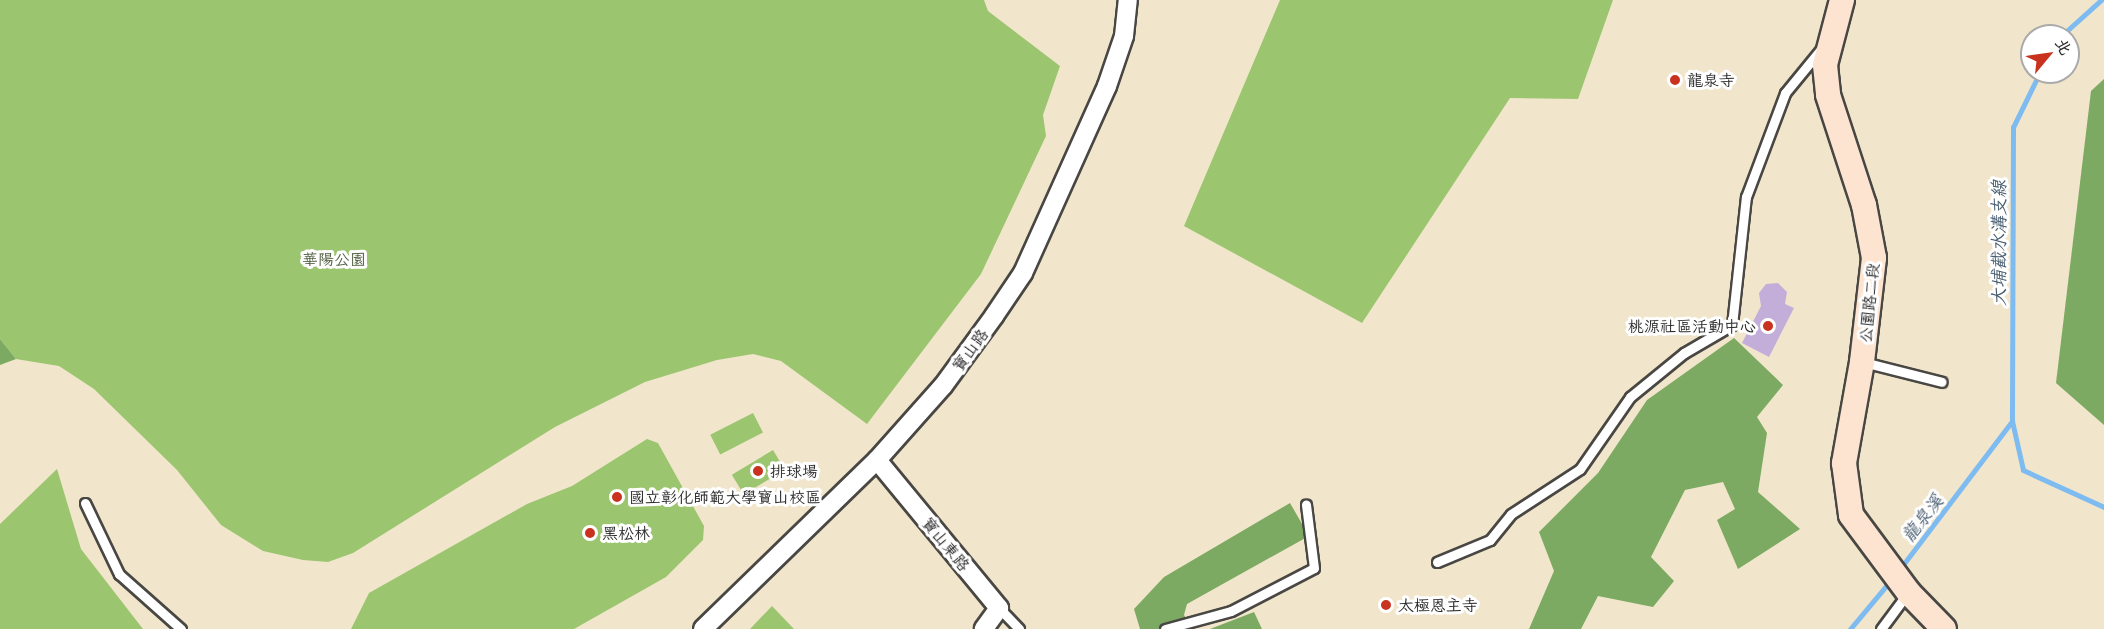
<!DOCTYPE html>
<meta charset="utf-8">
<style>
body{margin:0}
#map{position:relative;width:2104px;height:629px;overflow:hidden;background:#f1e6cb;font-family:Mali,"LXGW WenKai TC",sans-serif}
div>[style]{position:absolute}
.green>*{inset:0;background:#9cc570;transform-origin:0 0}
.forest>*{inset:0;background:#7daa62}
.stream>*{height:5px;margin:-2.5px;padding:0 2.5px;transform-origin:2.5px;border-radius:2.5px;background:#7ebbf1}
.building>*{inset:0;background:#c3aed9}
.roads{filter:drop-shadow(2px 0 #494743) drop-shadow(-2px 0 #494743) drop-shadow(0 2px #494743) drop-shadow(0 -2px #494743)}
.service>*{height:9px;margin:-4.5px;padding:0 4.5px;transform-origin:4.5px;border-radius:4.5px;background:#fff}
.minor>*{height:18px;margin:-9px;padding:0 9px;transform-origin:9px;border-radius:9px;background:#fff}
.secondary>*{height:24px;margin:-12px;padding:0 12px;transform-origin:12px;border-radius:12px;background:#fde4d1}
.dots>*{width:16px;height:16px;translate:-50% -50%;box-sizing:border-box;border:3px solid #fff;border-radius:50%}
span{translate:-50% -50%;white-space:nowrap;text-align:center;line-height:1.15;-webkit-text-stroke:6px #fff;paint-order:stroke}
.poi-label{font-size:16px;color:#2b2b2b}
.left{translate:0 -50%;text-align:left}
.right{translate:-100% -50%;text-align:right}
.park-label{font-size:16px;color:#536143}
.street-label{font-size:16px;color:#2b2b2b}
.water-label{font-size:18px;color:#485d70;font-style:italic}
.north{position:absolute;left:2020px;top:24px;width:60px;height:60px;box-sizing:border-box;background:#fff;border:2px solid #aaa;border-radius:50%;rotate:61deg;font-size:16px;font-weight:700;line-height:24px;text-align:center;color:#2b2b2b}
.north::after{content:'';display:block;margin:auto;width:21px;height:27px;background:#c8321e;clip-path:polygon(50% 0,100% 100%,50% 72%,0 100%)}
</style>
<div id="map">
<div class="green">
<div style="clip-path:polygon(0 0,984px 0,988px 11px,1060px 66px,1043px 115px,1046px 136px,981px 274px,867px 424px,781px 361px,753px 354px,717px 360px,645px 382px,555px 427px,353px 553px,328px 562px,303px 560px,263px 551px,221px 525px,177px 470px,94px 389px,59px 366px,16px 359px,0 339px)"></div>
<div style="clip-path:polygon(1280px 0,1613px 0,1578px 99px,1510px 98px,1362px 323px,1184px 226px)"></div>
<div style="left:753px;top:413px;width:22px;height:48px;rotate:63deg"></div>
<div style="clip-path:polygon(647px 439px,658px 443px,704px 526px,703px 540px,666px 577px,574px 629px,351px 629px,369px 593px,527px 504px,572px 486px)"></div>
<div style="left:773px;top:450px;width:23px;height:48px;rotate:59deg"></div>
<div style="clip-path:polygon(57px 469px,81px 549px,143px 629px,0 629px,0 524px)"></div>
<div style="clip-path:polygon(772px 606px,794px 629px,750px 629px)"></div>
</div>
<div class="forest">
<div style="clip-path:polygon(2104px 79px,2104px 425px,2056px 383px,2091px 91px)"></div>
<div style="clip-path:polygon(1734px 338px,1783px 385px,1757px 417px,1767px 433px,1758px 492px,1800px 529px,1738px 569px,1717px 520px,1735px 509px,1723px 482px,1685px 490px,1651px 557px,1674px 581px,1653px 607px,1598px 596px,1581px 629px,1529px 629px,1554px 571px,1539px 532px,1598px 473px,1647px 400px)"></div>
<div style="clip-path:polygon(0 339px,16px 359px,0 365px)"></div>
<div style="clip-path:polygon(1290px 503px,1309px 536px,1187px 604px,1184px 615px,1192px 629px,1140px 629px,1134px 609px,1164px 577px)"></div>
<div style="clip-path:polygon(1254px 612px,1262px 629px,1210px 629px)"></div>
</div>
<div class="stream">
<div style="left:2061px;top:36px;width:54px;rotate:-42deg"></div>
<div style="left:2040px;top:72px;width:61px;rotate:116.1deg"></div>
<div style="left:2013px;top:127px;width:294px;rotate:90.2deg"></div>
<div style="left:2012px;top:421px;width:50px;rotate:77.3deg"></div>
<div style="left:2023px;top:470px;width:89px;rotate:24.6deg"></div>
<div style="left:1899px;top:570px;width:187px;rotate:-52.8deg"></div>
<div style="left:1850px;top:629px;width:64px;rotate:-50.1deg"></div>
</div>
<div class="building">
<div style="clip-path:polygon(1778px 283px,1787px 292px,1785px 304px,1794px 308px,1769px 357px,1742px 343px,1761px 306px,1759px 293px,1766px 284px)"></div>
</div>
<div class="roads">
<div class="service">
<div style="left:1863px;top:362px;width:81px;rotate:14.2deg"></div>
<div style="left:85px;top:503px;width:79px;rotate:64.4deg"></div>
<div style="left:119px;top:574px;width:83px;rotate:41.6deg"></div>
<div style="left:1437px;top:562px;width:57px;rotate:-22.5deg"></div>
<div style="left:1490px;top:540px;width:33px;rotate:-51deg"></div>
<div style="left:1511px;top:514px;width:82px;rotate:-33.1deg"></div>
<div style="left:1580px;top:469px;width:88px;rotate:-55.2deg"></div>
<div style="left:1630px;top:397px;width:70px;rotate:-39.2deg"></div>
<div style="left:1684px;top:353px;width:56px;rotate:-30.3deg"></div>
<div style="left:1732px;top:325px;width:129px;rotate:-83.8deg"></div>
<div style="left:1746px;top:197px;width:111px;rotate:-69.4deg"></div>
<div style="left:1785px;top:93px;width:58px;rotate:-50.6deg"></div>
<div style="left:999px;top:608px;width:29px;rotate:46deg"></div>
<div style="left:1165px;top:629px;width:68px;rotate:-15.3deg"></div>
<div style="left:1231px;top:611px;width:93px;rotate:-27.4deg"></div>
<div style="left:1314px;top:568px;width:64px;rotate:-97.2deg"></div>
<div style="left:1881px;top:629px;width:44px;rotate:-53.4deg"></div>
</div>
<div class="minor">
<div style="left:877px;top:460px;width:192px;rotate:50.5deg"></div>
<div style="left:999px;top:608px;width:26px;rotate:126deg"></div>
<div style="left:703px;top:629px;width:243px;rotate:-44.2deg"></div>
<div style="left:877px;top:460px;width:99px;rotate:-48.3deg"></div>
<div style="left:943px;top:386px;width:87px;rotate:-53.9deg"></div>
<div style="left:994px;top:316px;width:52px;rotate:-56deg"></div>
<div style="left:1023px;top:273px;width:205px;rotate:-65.8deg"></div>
<div style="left:1107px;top:86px;width:53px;rotate:-71.2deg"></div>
<div style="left:1124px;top:36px;width:36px;rotate:-84deg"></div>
</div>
<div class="secondary">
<div style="left:1842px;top:0;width:67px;rotate:104.7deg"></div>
<div style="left:1825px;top:65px;width:30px;rotate:84deg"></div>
<div style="left:1828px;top:95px;width:116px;rotate:71.9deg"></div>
<div style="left:1864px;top:205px;width:54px;rotate:79.3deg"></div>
<div style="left:1874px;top:258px;width:105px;rotate:96.6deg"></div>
<div style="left:1862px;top:362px;width:103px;rotate:100.1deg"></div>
<div style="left:1844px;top:463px;width:52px;rotate:82.3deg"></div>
<div style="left:1851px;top:515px;width:97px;rotate:53.4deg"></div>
<div style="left:1909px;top:593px;width:50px;rotate:45.8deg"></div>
</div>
</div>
<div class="dots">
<div style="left:1675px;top:80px;background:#c8321e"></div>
<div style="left:1768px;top:326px;background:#c8321e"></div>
<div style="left:758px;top:471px;background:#c8321e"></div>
<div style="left:617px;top:497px;background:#c8321e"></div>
<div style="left:590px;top:533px;background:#c8321e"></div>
<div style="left:1386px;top:605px;background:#c8321e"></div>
</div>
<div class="poi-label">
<span class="left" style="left:1687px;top:80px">龍泉寺</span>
<span class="right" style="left:1756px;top:326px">桃源社區活動中心</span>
<span class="left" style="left:770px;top:471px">排球場</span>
<span class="left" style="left:629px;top:497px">國立彰化師範大學寶山校區</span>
<span class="left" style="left:602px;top:533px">黑松林</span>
<span class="left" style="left:1398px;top:605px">太極恩主寺</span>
</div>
<div class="park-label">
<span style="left:334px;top:259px">華陽公園</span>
</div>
<div class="street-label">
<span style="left:1869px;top:303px;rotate:-84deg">公園路二段</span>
<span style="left:970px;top:350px;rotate:-54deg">寶山路</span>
<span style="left:946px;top:544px;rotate:50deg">寶山東路</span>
</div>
<div class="water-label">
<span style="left:1998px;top:243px;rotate:-90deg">大埔截水溝支線</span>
<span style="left:1922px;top:518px;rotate:-52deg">龍泉溪</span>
</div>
<div class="north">北</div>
</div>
